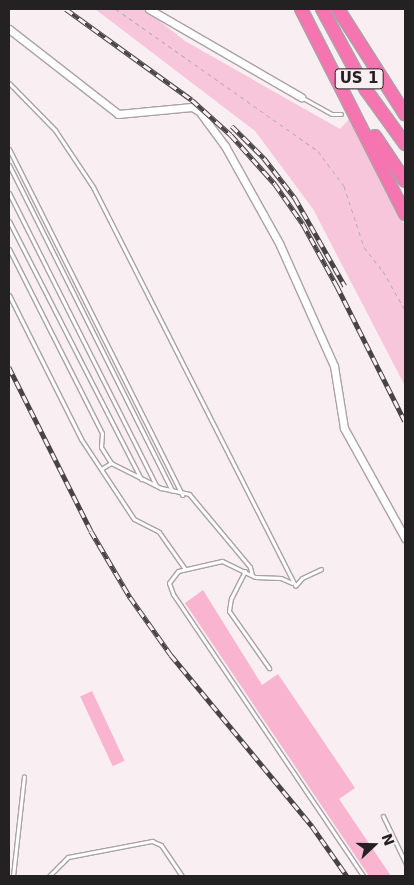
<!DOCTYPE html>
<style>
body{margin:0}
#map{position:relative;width:414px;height:885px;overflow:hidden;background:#f9eff2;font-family:"DejaVu Sans",sans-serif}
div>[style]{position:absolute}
.green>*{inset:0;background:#f8c6da}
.building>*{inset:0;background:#f9b4d0;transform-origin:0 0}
.path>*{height:1px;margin-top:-0.5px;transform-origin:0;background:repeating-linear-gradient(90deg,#b7afb1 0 4px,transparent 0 8px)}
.roads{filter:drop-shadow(1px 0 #aba2a5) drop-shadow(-1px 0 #aba2a5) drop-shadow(0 1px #aba2a5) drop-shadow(0 -1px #aba2a5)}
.service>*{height:3px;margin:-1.5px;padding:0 1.5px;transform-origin:1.5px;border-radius:1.5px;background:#fff}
.minor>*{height:7px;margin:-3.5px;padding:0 3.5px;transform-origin:3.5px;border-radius:3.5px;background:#fff}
.motorway>*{height:12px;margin:-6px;padding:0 6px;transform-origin:6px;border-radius:6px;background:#f675b1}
.rail>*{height:4.5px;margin-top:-2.25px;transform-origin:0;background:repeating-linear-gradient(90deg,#f9eff2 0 8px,#484445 0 16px);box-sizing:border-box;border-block:1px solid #484445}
span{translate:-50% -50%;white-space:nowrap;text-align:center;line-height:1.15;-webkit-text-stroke:5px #f9eff2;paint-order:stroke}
.shield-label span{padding:1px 4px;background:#f9eff2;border:1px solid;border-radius:4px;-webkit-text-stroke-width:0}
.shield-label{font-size:15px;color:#242122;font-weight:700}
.frame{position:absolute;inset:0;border:10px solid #242122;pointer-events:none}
.north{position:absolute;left:349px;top:820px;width:50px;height:50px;-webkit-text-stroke:4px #f9eff2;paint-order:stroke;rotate:69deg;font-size:14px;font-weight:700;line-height:20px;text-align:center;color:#242122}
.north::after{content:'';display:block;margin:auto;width:18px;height:22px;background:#242122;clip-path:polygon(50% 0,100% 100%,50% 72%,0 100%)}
</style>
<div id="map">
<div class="green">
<div style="clip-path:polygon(95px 9px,144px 9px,185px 41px,340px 129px,352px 116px,405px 226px,405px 386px,313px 209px,255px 131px)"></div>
</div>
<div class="building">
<div style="clip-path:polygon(203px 590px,262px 685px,278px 674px,355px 788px,339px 799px,391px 876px,369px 876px,185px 603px)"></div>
<div style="left:92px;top:691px;width:77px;height:13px;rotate:65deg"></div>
</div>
<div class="path">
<div style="left:116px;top:9px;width:247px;rotate:35.1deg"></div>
<div style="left:318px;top:151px;width:44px;rotate:53.4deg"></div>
<div style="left:344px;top:186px;width:64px;rotate:71.8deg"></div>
<div style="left:364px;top:247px;width:31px;rotate:52deg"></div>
<div style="left:383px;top:271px;width:45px;rotate:60.6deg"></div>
</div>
<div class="roads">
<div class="service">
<div style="left:9px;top:83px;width:66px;rotate:45.6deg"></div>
<div style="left:55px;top:130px;width:69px;rotate:56.3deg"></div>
<div style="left:93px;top:187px;width:447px;rotate:63.1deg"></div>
<div style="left:301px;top:97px;width:35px;rotate:29deg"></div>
<div style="left:332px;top:114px;width:9px"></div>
<div style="left:9px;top:149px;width:387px;rotate:63.4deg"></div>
<div style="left:9px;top:165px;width:364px;rotate:63.4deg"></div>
<div style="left:9px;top:193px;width:327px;rotate:63.3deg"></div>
<div style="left:9px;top:221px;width:290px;rotate:62.9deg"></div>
<div style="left:9px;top:249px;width:206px;rotate:63.2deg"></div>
<div style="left:102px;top:433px;width:14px;rotate:94deg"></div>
<div style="left:101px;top:447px;width:19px;rotate:58deg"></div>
<div style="left:111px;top:463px;width:56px;rotate:26.6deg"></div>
<div style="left:161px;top:488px;width:29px;rotate:12deg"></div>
<div style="left:189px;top:494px;width:95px;rotate:50.1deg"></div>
<div style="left:250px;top:567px;width:8px;rotate:76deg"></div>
<div style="left:9px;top:295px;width:161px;rotate:63.4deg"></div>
<div style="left:81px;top:439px;width:96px;rotate:56.5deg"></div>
<div style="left:134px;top:519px;width:28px;rotate:27deg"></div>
<div style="left:159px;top:532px;width:45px;rotate:54.9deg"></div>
<div style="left:101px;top:469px;width:12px;rotate:-31deg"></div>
<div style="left:245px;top:571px;width:30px;rotate:117deg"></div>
<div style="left:231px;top:598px;width:13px;rotate:99deg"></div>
<div style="left:229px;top:611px;width:70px;rotate:54.9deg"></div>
<div style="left:292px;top:583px;width:12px;rotate:-156deg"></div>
<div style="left:281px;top:578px;width:26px;rotate:-178deg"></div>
<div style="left:255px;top:577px;width:37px;rotate:-154deg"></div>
<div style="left:222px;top:561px;width:45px;rotate:167.2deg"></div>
<div style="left:178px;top:571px;width:15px;rotate:127deg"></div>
<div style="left:169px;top:583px;width:12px;rotate:70deg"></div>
<div style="left:173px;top:594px;width:340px;rotate:56deg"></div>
<div style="left:296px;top:585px;width:9px;rotate:-49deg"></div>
<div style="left:302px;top:578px;width:21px;rotate:-25deg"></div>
<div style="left:383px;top:816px;width:51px;rotate:64.4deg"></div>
<div style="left:13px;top:876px;width:100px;rotate:-83.7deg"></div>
<div style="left:49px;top:876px;width:27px;rotate:-45deg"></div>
<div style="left:68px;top:857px;width:86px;rotate:-10.8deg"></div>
<div style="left:152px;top:841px;width:10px;rotate:24deg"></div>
<div style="left:161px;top:845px;width:37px;rotate:56deg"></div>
</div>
<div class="minor">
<div style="left:149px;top:9px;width:176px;rotate:30.1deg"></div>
<div style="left:9px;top:29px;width:138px;rotate:37.9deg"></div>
<div style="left:118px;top:114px;width:74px;rotate:-5.4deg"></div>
<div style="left:192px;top:107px;width:8px;rotate:30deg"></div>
<div style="left:199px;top:111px;width:44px;rotate:53.4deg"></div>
<div style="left:225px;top:146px;width:111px;rotate:60.9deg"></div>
<div style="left:279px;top:243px;width:135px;rotate:65.9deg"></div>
<div style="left:334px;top:366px;width:63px;rotate:80.8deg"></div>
<div style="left:344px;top:428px;width:126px;rotate:61deg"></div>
</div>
<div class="motorway">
<div style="left:301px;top:9px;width:230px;rotate:63.1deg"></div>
<div style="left:322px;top:9px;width:92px;rotate:61.5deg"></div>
<div style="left:366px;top:90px;width:67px;rotate:54.2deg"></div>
<div style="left:338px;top:9px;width:125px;rotate:57.5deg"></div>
<div style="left:375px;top:136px;width:54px;rotate:56.3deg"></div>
</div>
</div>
<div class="rail">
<div style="left:66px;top:9px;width:155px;rotate:35.8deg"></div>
<div style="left:192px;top:100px;width:52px;rotate:41.9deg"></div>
<div style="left:231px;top:135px;width:66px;rotate:48.1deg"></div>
<div style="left:275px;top:184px;width:49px;rotate:55deg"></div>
<div style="left:303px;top:224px;width:71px;rotate:61.3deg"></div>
<div style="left:337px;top:286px;width:151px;rotate:63.3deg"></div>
<div style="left:232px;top:126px;width:45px;rotate:45deg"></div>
<div style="left:264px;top:158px;width:51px;rotate:52.2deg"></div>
<div style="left:295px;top:198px;width:101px;rotate:60.4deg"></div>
<div style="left:9px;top:367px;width:183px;rotate:63.4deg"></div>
<div style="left:91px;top:531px;width:77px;rotate:59.4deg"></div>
<div style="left:130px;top:597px;width:71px;rotate:54.7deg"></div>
<div style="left:171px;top:655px;width:222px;rotate:50.5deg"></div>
<div style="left:312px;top:826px;width:61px;rotate:55deg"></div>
</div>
<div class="shield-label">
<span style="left:359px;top:79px">US 1</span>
</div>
<div class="frame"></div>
<div class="north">N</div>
</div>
